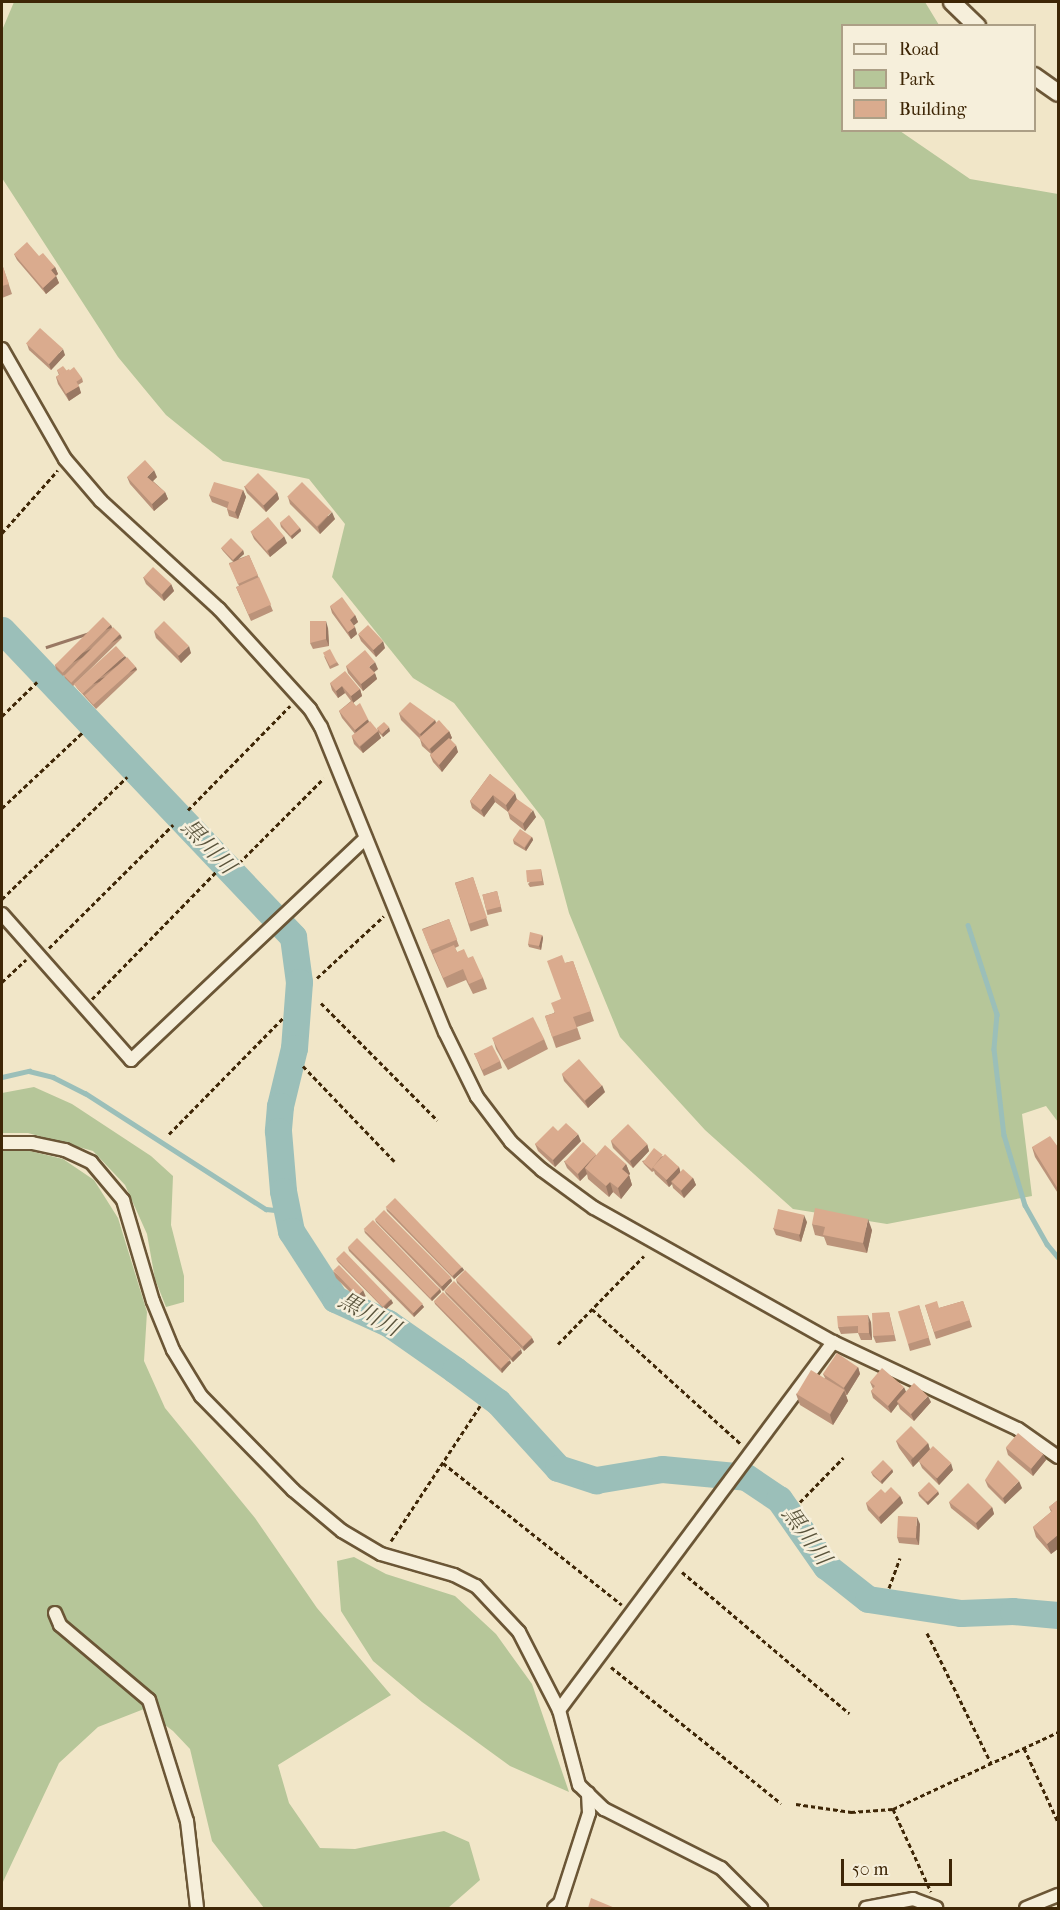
<!DOCTYPE html>
<meta charset="utf-8">
<style>
body{margin:0}
#map{position:relative;width:1060px;height:1910px;overflow:hidden;background:#f1e6c8;font-family:"IM FELL French Canon","Noto Serif JP",serif}
div>[style]{position:absolute}
.green>*{inset:0;background:#b6c699}
.stream>*{height:4.5px;margin:-2.25px;padding:0 2.25px;transform-origin:2.25px;border-radius:2.25px;background:#9bbfb9}
.river>*{height:27px;margin:-13.5px;padding:0 13.5px;transform-origin:13.5px;border-radius:13.5px;background:#9bbfb9}
.path>*{height:3px;margin-top:-1.5px;transform-origin:0;background:repeating-linear-gradient(90deg,#3e2606 0 4.5px,transparent 0 7.5px)}
.roads{filter:drop-shadow(2px 0 #6b5636) drop-shadow(-2px 0 #6b5636) drop-shadow(0 2px #6b5636) drop-shadow(0 -2px #6b5636)}
.street>*{height:12px;margin:-6px;padding:0 6px;transform-origin:6px;border-radius:6px;background:#f6efdb}
.secondary>*{height:16px;margin:-8px;padding:0 8px;transform-origin:8px;border-radius:8px;background:#f6efdb}
.wall>*{inset:0;background:#bb937a;transform-origin:0 0}
.shaded-wall>*{inset:0;background:#997863;transform-origin:0 0}
.building>*{inset:0;background:#daab8e;transform-origin:0 0}
span{translate:-50% -50%;white-space:nowrap;text-align:center;line-height:1.15;-webkit-text-stroke:5px #f6efdb;paint-order:stroke}
.water-label{font-size:22px;color:#5a543c;font-style:italic}
.frame{position:absolute;inset:0;border:3px solid #3e2606;pointer-events:none}
.legend{position:absolute;left:841px;top:24px;width:195px;height:108px;box-sizing:border-box;background:#f6efdb;border:2px solid #ac9f86;margin:0;padding:8px 10px;list-style:none;font-size:18px;color:#3e2606}
.legend li{display:flex;align-items:center;gap:12px;height:30px}
.legend b{width:30px;border:2px solid #ac9f86}
.scale{position:absolute;left:841px;top:1859px;width:111px;height:27px;box-sizing:border-box;border:3px solid #3e2606;border-top:0;padding-left:8px;font-size:18px;line-height:21px;white-space:nowrap;color:#3e2606;-webkit-text-stroke:4px #f6efdb;paint-order:stroke}
</style>
<div id="map">
<div class="green">
<div style="clip-path:polygon(14px 2px,925px 2px,939px 25px,842px 26px,842px 130px,900px 131px,970px 179px,1058px 194px,1058px 1122px,1046px 1106px,1022px 1114px,1032px 1196px,887px 1224px,793px 1209px,705px 1130px,620px 1037px,569px 913px,544px 820px,454px 703px,413px 678px,332px 577px,345px 524px,309px 479px,223px 461px,166px 415px,118px 357px,2px 178px,3px 28px)"></div>
<div style="clip-path:polygon(34px 1087px,72px 1104px,151px 1156px,173px 1176px,171px 1225px,184px 1276px,184px 1302px,166px 1307px,155px 1279px,147px 1234px,125px 1185px,93px 1151px,28px 1133px,2px 1133px,2px 1093px)"></div>
<div style="clip-path:polygon(2px 1151px,30px 1151px,63px 1159px,94px 1180px,118px 1218px,147px 1312px,144px 1361px,165px 1408px,255px 1518px,317px 1608px,391px 1695px,278px 1765px,289px 1803px,320px 1848px,355px 1849px,444px 1831px,469px 1842px,480px 1880px,448px 1908px,264px 1908px,212px 1841px,190px 1749px,173px 1731px,144px 1709px,98px 1727px,59px 1763px,2px 1884px)"></div>
<div style="clip-path:polygon(354px 1557px,386px 1574px,455px 1596px,496px 1634px,532px 1684px,569px 1792px,510px 1766px,422px 1702px,373px 1661px,341px 1611px,337px 1561px)"></div>
</div>
<div class="stream">
<div style="left:968px;top:925px;width:94px;rotate:72deg"></div>
<div style="left:997px;top:1014px;width:35px;rotate:95deg"></div>
<div style="left:994px;top:1049px;width:87px;rotate:83.4deg"></div>
<div style="left:1004px;top:1135px;width:73px;rotate:73.3deg"></div>
<div style="left:1025px;top:1205px;width:45px;rotate:60.6deg"></div>
<div style="left:1047px;top:1244px;width:17px;rotate:50deg"></div>
<div style="left:2px;top:1077px;width:28px;rotate:-13deg"></div>
<div style="left:29px;top:1071px;width:25px;rotate:14deg"></div>
<div style="left:53px;top:1077px;width:36px;rotate:27deg"></div>
<div style="left:85px;top:1093px;width:215px;rotate:32.7deg"></div>
<div style="left:266px;top:1209px;width:20px;rotate:6deg"></div>
</div>
<div class="river">
<div style="left:2px;top:630px;width:423px;rotate:46.5deg"></div>
<div style="left:293px;top:937px;width:45px;rotate:82.4deg"></div>
<div style="left:299px;top:982px;width:66px;rotate:94.3deg"></div>
<div style="left:294px;top:1048px;width:60px;rotate:103.6deg"></div>
<div style="left:280px;top:1106px;width:25px;rotate:95deg"></div>
<div style="left:278px;top:1131px;width:60px;rotate:85.2deg"></div>
<div style="left:283px;top:1191px;width:41px;rotate:78.7deg"></div>
<div style="left:291px;top:1231px;width:81px;rotate:57.1deg"></div>
<div style="left:335px;top:1299px;width:58px;rotate:24.4deg"></div>
<div style="left:388px;top:1323px;width:82px;rotate:35deg"></div>
<div style="left:455px;top:1370px;width:54px;rotate:36.7deg"></div>
<div style="left:498px;top:1402px;width:89px;rotate:47.7deg"></div>
<div style="left:558px;top:1468px;width:40px;rotate:18deg"></div>
<div style="left:596px;top:1480px;width:67px;rotate:-9.5deg"></div>
<div style="left:662px;top:1469px;width:84px;rotate:5.4deg"></div>
<div style="left:746px;top:1477px;width:40px;rotate:34deg"></div>
<div style="left:779px;top:1499px;width:82px;rotate:55deg"></div>
<div style="left:826px;top:1566px;width:53px;rotate:38.2deg"></div>
<div style="left:868px;top:1599px;width:94px;rotate:8.6deg"></div>
<div style="left:961px;top:1613px;width:52px;rotate:-2.2deg"></div>
<div style="left:1013px;top:1611px;width:45px;rotate:5.1deg"></div>
</div>
<div class="path">
<div style="left:2px;top:533px;width:84px;rotate:-48.4deg"></div>
<div style="left:2px;top:716px;width:49px;rotate:-44.2deg"></div>
<div style="left:2px;top:808px;width:112px;rotate:-43.2deg"></div>
<div style="left:188px;top:810px;width:146px;rotate:-45.6deg"></div>
<div style="left:239px;top:863px;width:120px;rotate:-45deg"></div>
<div style="left:2px;top:899px;width:175px;rotate:-44.3deg"></div>
<div style="left:49px;top:948px;width:175px;rotate:-44.8deg"></div>
<div style="left:317px;top:978px;width:91px;rotate:-42.8deg"></div>
<div style="left:2px;top:982px;width:33px;rotate:-43deg"></div>
<div style="left:92px;top:999px;width:179px;rotate:-45.7deg"></div>
<div style="left:321px;top:1003px;width:165px;rotate:45.2deg"></div>
<div style="left:303px;top:1066px;width:132px;rotate:46.2deg"></div>
<div style="left:169px;top:1134px;width:163px;rotate:-45.5deg"></div>
<div style="left:592px;top:1309px;width:202px;rotate:42.2deg"></div>
<div style="left:558px;top:1344px;width:123px;rotate:-45.7deg"></div>
<div style="left:443px;top:1463px;width:228px;rotate:38.4deg"></div>
<div style="left:800px;top:1502px;width:62px;rotate:-45.7deg"></div>
<div style="left:391px;top:1541px;width:162px;rotate:-56.6deg"></div>
<div style="left:682px;top:1572px;width:219px;rotate:40.2deg"></div>
<div style="left:889px;top:1588px;width:32px;rotate:-70deg"></div>
<div style="left:927px;top:1633px;width:145px;rotate:63.8deg"></div>
<div style="left:611px;top:1667px;width:218px;rotate:38.7deg"></div>
<div style="left:1024px;top:1748px;width:81px;rotate:65.3deg"></div>
<div style="left:796px;top:1804px;width:56px;rotate:8.3deg"></div>
<div style="left:851px;top:1812px;width:42px;rotate:-4.1deg"></div>
<div style="left:893px;top:1809px;width:182px;rotate:-25deg"></div>
<div style="left:893px;top:1809px;width:91px;rotate:65.4deg"></div>
</div>
<div class="roads">
<div class="street">
<div style="left:2px;top:349px;width:127px;rotate:60.2deg"></div>
<div style="left:65px;top:459px;width:55px;rotate:49.4deg"></div>
<div style="left:101px;top:501px;width:160px;rotate:42.5deg"></div>
<div style="left:219px;top:609px;width:135px;rotate:47.7deg"></div>
<div style="left:310px;top:709px;width:21px;rotate:59deg"></div>
<div style="left:321px;top:727px;width:329px;rotate:67.9deg"></div>
<div style="left:445px;top:1032px;width:72px;rotate:63.8deg"></div>
<div style="left:477px;top:1097px;width:56px;rotate:52.9deg"></div>
<div style="left:511px;top:1142px;width:42px;rotate:42.1deg"></div>
<div style="left:542px;top:1170px;width:64px;rotate:36.2deg"></div>
<div style="left:594px;top:1208px;width:274px;rotate:29.3deg"></div>
<div style="left:833px;top:1342px;width:204px;rotate:25.2deg"></div>
<div style="left:1018px;top:1429px;width:49px;rotate:35deg"></div>
<div style="left:2px;top:914px;width:195px;rotate:48.5deg"></div>
<div style="left:131px;top:1060px;width:323px;rotate:-43.4deg"></div>
<div style="left:2px;top:1143px;width:30px"></div>
<div style="left:32px;top:1143px;width:34px;rotate:12deg"></div>
<div style="left:65px;top:1150px;width:29px;rotate:25deg"></div>
<div style="left:91px;top:1162px;width:50px;rotate:49.9deg"></div>
<div style="left:123px;top:1200px;width:105px;rotate:73.5deg"></div>
<div style="left:153px;top:1301px;width:53px;rotate:67.8deg"></div>
<div style="left:173px;top:1350px;width:54px;rotate:58.7deg"></div>
<div style="left:201px;top:1396px;width:132px;rotate:45.6deg"></div>
<div style="left:293px;top:1490px;width:64px;rotate:39.9deg"></div>
<div style="left:342px;top:1531px;width:45px;rotate:30.5deg"></div>
<div style="left:381px;top:1554px;width:76px;rotate:16deg"></div>
<div style="left:454px;top:1575px;width:25px;rotate:27deg"></div>
<div style="left:476px;top:1586px;width:63px;rotate:46.9deg"></div>
<div style="left:519px;top:1632px;width:88px;rotate:62.9deg"></div>
<div style="left:559px;top:1710px;width:78px;rotate:75.1deg"></div>
<div style="left:579px;top:1785px;width:35px;rotate:44deg"></div>
<div style="left:604px;top:1809px;width:131px;rotate:26.8deg"></div>
<div style="left:721px;top:1868px;width:57px;rotate:45deg"></div>
<div style="left:55px;top:1613px;width:13px;rotate:67deg"></div>
<div style="left:60px;top:1625px;width:116px;rotate:40.1deg"></div>
<div style="left:149px;top:1700px;width:127px;rotate:72.6deg"></div>
<div style="left:187px;top:1821px;width:88px;rotate:83.4deg"></div>
<div style="left:559px;top:1710px;width:459px;rotate:-53.3deg"></div>
<div style="left:554px;top:1908px;width:8px;rotate:-40deg"></div>
<div style="left:560px;top:1903px;width:95px;rotate:-72.1deg"></div>
<div style="left:589px;top:1813px;width:20px;rotate:-93deg"></div>
<div style="left:866px;top:1908px;width:48px;rotate:-10.8deg"></div>
<div style="left:913px;top:1899px;width:25px;rotate:21deg"></div>
<div style="left:1026px;top:1908px;width:35px;rotate:-22deg"></div>
</div>
<div class="secondary">
<div style="left:952px;top:2px;width:35px;rotate:44deg"></div>
<div style="left:1034px;top:76px;width:29px;rotate:35deg"></div>
</div>
</div>
<div class="wall">
<div style="clip-path:polygon(14px 254px,39px 256px,55px 267px,58px 274px,56px 276px,59px 283px,46px 294px,17px 260px)"></div>
<div style="clip-path:polygon(2px 264px,12px 294px,2px 298px)"></div>
<div style="clip-path:polygon(27px 344px,65px 355px,51px 370px,29px 350px)"></div>
<div style="clip-path:polygon(57px 370px,67px 371px,82px 378px,83px 382px,78px 385px,81px 393px,69px 401px,58px 384px,56px 377px,59px 375px)"></div>
<div style="clip-path:polygon(127px 477px,157px 477px,153px 481px,165px 492px,168px 499px,154px 511px,130px 484px)"></div>
<div style="clip-path:polygon(244px 486px,277px 492px,279px 499px,266px 512px,247px 493px)"></div>
<div style="clip-path:polygon(243px 490px,246px 497px,238px 519px,229px 516px,227px 509px,227px 508px,212px 502px,209px 495px)"></div>
<div style="clip-path:polygon(288px 497px,335px 519px,320px 534px,290px 504px)"></div>
<div style="clip-path:polygon(280px 523px,300px 528px,301px 531px,292px 539px,281px 527px)"></div>
<div style="clip-path:polygon(251px 532px,287px 543px,270px 557px,254px 539px)"></div>
<div style="clip-path:polygon(221px 548px,243px 550px,244px 554px,238px 559px,249px 555px,273px 611px,251px 621px,236px 587px,239px 586px,229px 563px,233px 562px,223px 551px)"></div>
<div style="clip-path:polygon(143px 577px,171px 584px,174px 591px,164px 601px,146px 584px)"></div>
<div style="clip-path:polygon(330px 606px,355px 615px,358px 622px,354px 625px,357px 634px,351px 639px,332px 613px)"></div>
<div style="clip-path:polygon(111px 625px,112px 628px,122px 638px,73px 686px,65px 678px,64px 675px,63px 676px,56px 669px,55px 665px)"></div>
<div style="clip-path:polygon(328px 628px,329px 646px,313px 649px,310px 643px)"></div>
<div style="clip-path:polygon(154px 631px,191px 653px,181px 663px,156px 638px)"></div>
<div style="clip-path:polygon(358px 634px,385px 648px,376px 657px,361px 641px)"></div>
<div style="clip-path:polygon(324px 656px,337px 662px,339px 665px,330px 669px)"></div>
<div style="clip-path:polygon(126px 658px,137px 670px,96px 709px,77px 688px,75px 685px)"></div>
<div style="clip-path:polygon(346px 666px,378px 669px,374px 672px,377px 679px,363px 691px,348px 673px)"></div>
<div style="clip-path:polygon(330px 683px,360px 689px,362px 696px,353px 703px,369px 722px,378px 731px,377px 728px,390px 731px,383px 737px,378px 732px,381px 738px,363px 753px,354px 744px,352px 737px,355px 734px,342px 718px,339px 711px,351px 701px,345px 693px,338px 698px,332px 690px)"></div>
<div style="clip-path:polygon(399px 713px,435px 720px,436px 723px,449px 731px,452px 738px,450px 739px,458px 752px,442px 772px,433px 762px,430px 755px,431px 754px,422px 746px,420px 739px,401px 720px)"></div>
<div style="clip-path:polygon(490px 774px,536px 817px,525px 831px,510px 819px,508px 812px,495px 802px,484px 817px,472px 808px,470px 801px)"></div>
<div style="clip-path:polygon(532px 837px,533px 840px,526px 851px,514px 844px,513px 840px)"></div>
<div style="clip-path:polygon(541px 869px,544px 885px,530px 887px,528px 884px)"></div>
<div style="left:473px;top:877px;width:51px;height:19px;rotate:72deg"></div>
<div style="left:497px;top:891px;width:21px;height:15px;rotate:76deg"></div>
<div style="clip-path:polygon(449px 919px,459px 946px,455px 948px,457px 952px,468px 958px,483px 978px,487px 989px,473px 994px,466px 980px,447px 988px,433px 956px,422px 929px)"></div>
<div style="clip-path:polygon(542px 935px,543px 938px,541px 950px,529px 947px,528px 944px)"></div>
<div style="clip-path:polygon(573px 961px,594px 1021px,577px 1027px,581px 1039px,556px 1048px,545px 1016px,554px 1013px,561px 999px,565px 963px)"></div>
<div style="clip-path:polygon(493px 1039px,544px 1039px,548px 1049px,508px 1070px,496px 1049px)"></div>
<div style="clip-path:polygon(474px 1053px,500px 1061px,502px 1068px,484px 1076px)"></div>
<div style="clip-path:polygon(562px 1074px,605px 1092px,588px 1108px,564px 1081px)"></div>
<div style="clip-path:polygon(558px 1131px,581px 1141px,555px 1167px,538px 1151px,535px 1144px)"></div>
<div style="clip-path:polygon(611px 1141px,647px 1144px,649px 1151px,633px 1168px,613px 1148px)"></div>
<div style="clip-path:polygon(1059px 1146px,1059px 1195px,1035px 1157px,1032px 1147px)"></div>
<div style="clip-path:polygon(596px 1155px,626px 1164px,630px 1174px,629px 1175px,632px 1185px,621px 1199px,613px 1192px,609px 1197px,588px 1179px,587px 1174px,580px 1181px,567px 1168px,564px 1161px)"></div>
<div style="clip-path:polygon(663px 1156px,679px 1167px,680px 1172px,693px 1178px,696px 1185px,684px 1198px,673px 1188px,672px 1184px,669px 1187px,655px 1174px,654px 1171px,652px 1172px,644px 1164px,642px 1161px)"></div>
<div style="clip-path:polygon(386px 1208px,464px 1270px,454px 1279px,387px 1211px)"></div>
<div style="clip-path:polygon(375px 1219px,452px 1281px,443px 1291px,376px 1222px)"></div>
<div style="clip-path:polygon(807px 1222px,801px 1242px,776px 1235px,773px 1228px)"></div>
<div style="clip-path:polygon(812px 1224px,872px 1230px,867px 1253px,827px 1245px,824px 1237px,815px 1235px)"></div>
<div style="clip-path:polygon(364px 1230px,440px 1289px,441px 1292px,432px 1301px,365px 1233px)"></div>
<div style="clip-path:polygon(348px 1247px,424px 1307px,414px 1317px,349px 1251px)"></div>
<div style="clip-path:polygon(336px 1259px,393px 1303px,385px 1310px,338px 1262px)"></div>
<div style="clip-path:polygon(333px 1271px,366px 1297px,360px 1302px,336px 1278px)"></div>
<div style="clip-path:polygon(456px 1279px,532px 1338px,534px 1342px,524px 1351px,457px 1283px)"></div>
<div style="clip-path:polygon(444px 1290px,522px 1353px,513px 1362px,446px 1294px)"></div>
<div style="clip-path:polygon(434px 1301px,511px 1363px,502px 1373px,435px 1304px)"></div>
<div style="clip-path:polygon(963px 1301px,972px 1327px,936px 1339px,925px 1305px,939px 1308px)"></div>
<div style="clip-path:polygon(919px 1305px,931px 1345px,910px 1351px,908px 1344px)"></div>
<div style="clip-path:polygon(889px 1312px,896px 1341px,876px 1343px,873px 1336px)"></div>
<div style="clip-path:polygon(871px 1322px,872px 1340px,861px 1340px,858px 1333px,841px 1334px,838px 1327px)"></div>
<div style="clip-path:polygon(858px 1367px,860px 1374px,847px 1395px,846px 1395px,848px 1401px,833px 1425px,800px 1405px,796px 1394px,825px 1378px,823px 1374px)"></div>
<div style="clip-path:polygon(870px 1382px,906px 1392px,931px 1402px,914px 1421px,900px 1409px,898px 1404px,891px 1413px,873px 1398px,871px 1391px,873px 1389px)"></div>
<div style="clip-path:polygon(896px 1441px,928px 1443px,930px 1450px,953px 1470px,939px 1485px,922px 1468px,919px 1461px,913px 1467px,899px 1448px)"></div>
<div style="clip-path:polygon(1006px 1448px,1043px 1454px,1046px 1460px,1033px 1476px,1008px 1455px)"></div>
<div style="clip-path:polygon(892px 1469px,893px 1472px,882px 1484px,873px 1476px,871px 1472px)"></div>
<div style="clip-path:polygon(985px 1480px,1022px 1488px,1005px 1504px,988px 1487px)"></div>
<div style="clip-path:polygon(918px 1492px,939px 1494px,928px 1505px,919px 1496px)"></div>
<div style="clip-path:polygon(885px 1493px,900px 1496px,903px 1503px,881px 1524px,868px 1510px,866px 1503px)"></div>
<div style="clip-path:polygon(1059px 1499px,1059px 1548px,1051px 1554px,1036px 1537px,1033px 1527px,1051px 1512px,1049px 1507px)"></div>
<div style="clip-path:polygon(949px 1502px,992px 1507px,994px 1514px,978px 1530px,951px 1508px)"></div>
<div style="clip-path:polygon(920px 1524px,919px 1545px,899px 1543px,897px 1537px)"></div>
</div>
<div class="shaded-wall">
<div style="clip-path:polygon(55px 267px,58px 274px,54px 277px,51px 270px)"></div>
<div style="clip-path:polygon(56px 276px,59px 283px,46px 294px,43px 288px)"></div>
<div style="clip-path:polygon(63px 349px,65px 355px,51px 370px,49px 364px)"></div>
<div style="clip-path:polygon(79px 386px,81px 393px,69px 401px,66px 394px)"></div>
<div style="clip-path:polygon(154px 470px,157px 477px,150px 484px,147px 477px)"></div>
<div style="clip-path:polygon(243px 490px,246px 497px,238px 519px,235px 512px)"></div>
<div style="clip-path:polygon(165px 492px,168px 499px,154px 511px,152px 504px)"></div>
<div style="clip-path:polygon(277px 492px,279px 499px,266px 512px,263px 505px)"></div>
<div style="clip-path:polygon(332px 512px,335px 519px,320px 534px,318px 527px)"></div>
<div style="clip-path:polygon(300px 528px,301px 531px,292px 539px,291px 536px)"></div>
<div style="clip-path:polygon(284px 536px,287px 543px,270px 557px,268px 551px)"></div>
<div style="clip-path:polygon(243px 550px,244px 554px,234px 563px,233px 559px)"></div>
<div style="clip-path:polygon(171px 584px,174px 591px,164px 601px,162px 595px)"></div>
<div style="clip-path:polygon(355px 615px,358px 622px,352px 627px,350px 620px)"></div>
<div style="clip-path:polygon(326px 621px,328px 628px,329px 646px,326px 639px)"></div>
<div style="left:111px;top:625px;width:3px;height:69px;rotate:72deg"></div>
<div style="clip-path:polygon(355px 627px,357px 634px,351px 639px,348px 632px)"></div>
<div style="left:120px;top:634px;width:4px;height:69px;rotate:63deg"></div>
<div style="clip-path:polygon(383px 641px,385px 648px,376px 657px,373px 650px)"></div>
<div style="clip-path:polygon(189px 646px,191px 653px,181px 663px,178px 656px)"></div>
<div style="left:125px;top:656px;width:4px;height:57px;rotate:56deg"></div>
<div style="clip-path:polygon(375px 662px,378px 669px,372px 674px,369px 667px)"></div>
<div style="left:136px;top:667px;width:3px;height:57px;rotate:72deg"></div>
<div style="clip-path:polygon(375px 673px,377px 679px,363px 691px,361px 684px)"></div>
<div style="clip-path:polygon(342px 686px,345px 693px,338px 698px,336px 691px)"></div>
<div style="clip-path:polygon(360px 689px,362px 696px,353px 703px,351px 696px)"></div>
<div style="clip-path:polygon(368px 719px,370px 726px,357px 737px,355px 730px)"></div>
<div style="clip-path:polygon(435px 720px,437px 727px,423px 741px,420px 734px)"></div>
<div style="clip-path:polygon(389px 727px,390px 731px,383px 737px,382px 734px)"></div>
<div style="clip-path:polygon(378px 731px,381px 738px,363px 753px,360px 747px)"></div>
<div style="clip-path:polygon(449px 731px,452px 738px,433px 756px,430px 749px)"></div>
<div style="clip-path:polygon(456px 745px,458px 752px,442px 772px,439px 765px)"></div>
<div style="clip-path:polygon(515px 793px,517px 800px,508px 812px,506px 805px)"></div>
<div style="clip-path:polygon(493px 795px,495px 802px,484px 817px,481px 810px)"></div>
<div style="clip-path:polygon(533px 810px,536px 817px,525px 831px,523px 824px)"></div>
<div style="clip-path:polygon(532px 837px,533px 840px,526px 851px,525px 848px)"></div>
<div style="clip-path:polygon(542px 935px,543px 938px,541px 950px,539px 946px)"></div>
<div style="clip-path:polygon(602px 1085px,605px 1092px,588px 1108px,585px 1101px)"></div>
<div style="clip-path:polygon(578px 1134px,581px 1141px,555px 1167px,553px 1160px)"></div>
<div style="clip-path:polygon(647px 1144px,649px 1151px,633px 1168px,630px 1161px)"></div>
<div style="clip-path:polygon(596px 1154px,585px 1168px,587px 1174px,580px 1181px,578px 1174px)"></div>
<div style="clip-path:polygon(626px 1164px,630px 1174px,629px 1175px,632px 1185px,621px 1199px,618px 1188px,622px 1169px)"></div>
<div style="clip-path:polygon(679px 1167px,681px 1174px,671px 1181px,672px 1184px,669px 1187px,666px 1180px)"></div>
<div style="clip-path:polygon(693px 1178px,696px 1185px,684px 1198px,681px 1191px)"></div>
<div style="clip-path:polygon(610px 1182px,613px 1192px,609px 1197px,606px 1186px)"></div>
<div style="clip-path:polygon(804px 1215px,807px 1222px,801px 1242px,799px 1235px)"></div>
<div style="clip-path:polygon(868px 1219px,872px 1230px,867px 1253px,863px 1243px)"></div>
<div style="clip-path:polygon(462px 1267px,464px 1270px,454px 1279px,453px 1276px)"></div>
<div style="clip-path:polygon(451px 1278px,452px 1281px,443px 1291px,441px 1287px)"></div>
<div style="clip-path:polygon(440px 1289px,441px 1292px,432px 1301px,431px 1298px)"></div>
<div style="clip-path:polygon(363px 1290px,366px 1297px,360px 1302px,357px 1295px)"></div>
<div style="clip-path:polygon(391px 1299px,393px 1303px,385px 1310px,384px 1307px)"></div>
<div style="clip-path:polygon(422px 1304px,424px 1307px,414px 1317px,413px 1313px)"></div>
<div style="clip-path:polygon(868px 1315px,871px 1322px,872px 1340px,869px 1333px)"></div>
<div style="clip-path:polygon(532px 1338px,534px 1342px,524px 1351px,523px 1347px)"></div>
<div style="clip-path:polygon(521px 1349px,522px 1353px,513px 1362px,511px 1359px)"></div>
<div style="clip-path:polygon(510px 1360px,511px 1363px,502px 1373px,501px 1369px)"></div>
<div style="clip-path:polygon(858px 1367px,860px 1374px,847px 1395px,844px 1388px)"></div>
<div style="clip-path:polygon(904px 1387px,907px 1394px,897px 1402px,898px 1404px,891px 1413px,888px 1406px)"></div>
<div style="clip-path:polygon(844px 1390px,848px 1401px,833px 1425px,830px 1415px)"></div>
<div style="clip-path:polygon(928px 1396px,931px 1402px,914px 1421px,911px 1414px)"></div>
<div style="clip-path:polygon(928px 1443px,930px 1450px,913px 1467px,911px 1460px)"></div>
<div style="clip-path:polygon(1043px 1454px,1046px 1460px,1033px 1476px,1031px 1469px)"></div>
<div style="clip-path:polygon(951px 1463px,953px 1470px,939px 1485px,936px 1478px)"></div>
<div style="clip-path:polygon(892px 1469px,893px 1472px,882px 1484px,881px 1481px)"></div>
<div style="clip-path:polygon(1019px 1481px,1022px 1488px,1005px 1504px,1003px 1498px)"></div>
<div style="clip-path:polygon(938px 1491px,939px 1494px,928px 1505px,926px 1502px)"></div>
<div style="clip-path:polygon(900px 1496px,903px 1503px,881px 1524px,879px 1517px)"></div>
<div style="clip-path:polygon(992px 1507px,994px 1514px,978px 1530px,976px 1523px)"></div>
<div style="clip-path:polygon(917px 1517px,920px 1524px,919px 1545px,916px 1538px)"></div>
<div style="clip-path:polygon(1059px 1534px,1059px 1548px,1051px 1554px,1047px 1544px)"></div>
</div>
<div class="building">
<div style="clip-path:polygon(27px 242px,39px 256px,43px 253px,55px 267px,51px 270px,56px 276px,43px 288px,14px 254px)"></div>
<div style="clip-path:polygon(2px 264px,9px 284px,2px 286px)"></div>
<div style="left:40px;top:328px;width:31px;height:21px;rotate:42deg"></div>
<div style="clip-path:polygon(63px 366px,67px 371px,60px 375px,57px 370px)"></div>
<div style="clip-path:polygon(74px 367px,82px 378px,76px 382px,69px 371px)"></div>
<div style="left:69px;top:369px;width:20px;height:15px;rotate:60deg"></div>
<div style="clip-path:polygon(145px 460px,154px 470px,147px 477px,165px 492px,152px 504px,127px 477px)"></div>
<div style="left:258px;top:473px;width:27px;height:19px;rotate:45deg"></div>
<div style="clip-path:polygon(214px 482px,243px 490px,235px 512px,227px 509px,229px 502px,209px 495px)"></div>
<div style="left:302px;top:482px;width:42px;height:21px;rotate:45deg"></div>
<div style="left:289px;top:515px;width:17px;height:12px;rotate:50deg"></div>
<div style="left:268px;top:517px;width:25px;height:23px;rotate:50deg"></div>
<div style="left:231px;top:538px;width:17px;height:14px;rotate:45deg"></div>
<div style="left:249px;top:555px;width:22px;height:22px;rotate:66deg"></div>
<div style="left:153px;top:567px;width:25px;height:14px;rotate:43deg"></div>
<div style="left:259px;top:577px;width:30px;height:25px;rotate:66deg"></div>
<div style="clip-path:polygon(342px 597px,355px 615px,350px 620px,355px 627px,348px 632px,330px 606px)"></div>
<div style="left:103px;top:617px;width:11px;height:68px;rotate:45deg"></div>
<div style="left:164px;top:621px;width:35px;height:14px;rotate:45deg"></div>
<div style="clip-path:polygon(310px 621px,326px 621px,326px 639px,310px 643px)"></div>
<div style="left:368px;top:625px;width:22px;height:13px;rotate:47deg"></div>
<div style="left:113px;top:627px;width:10px;height:69px;rotate:45deg"></div>
<div style="left:116px;top:646px;width:13px;height:57px;rotate:48deg"></div>
<div style="left:330px;top:649px;width:15px;height:8px;rotate:62deg"></div>
<div style="clip-path:polygon(365px 650px,375px 662px,369px 667px,375px 673px,361px 684px,346px 666px)"></div>
<div style="left:127px;top:657px;width:13px;height:57px;rotate:48deg"></div>
<div style="clip-path:polygon(345px 671px,360px 689px,351px 696px,342px 686px,336px 691px,330px 683px)"></div>
<div style="clip-path:polygon(352px 701px,356px 706px,360px 703px,368px 719px,355px 730px,339px 711px)"></div>
<div style="clip-path:polygon(410px 702px,435px 720px,420px 734px,399px 713px)"></div>
<div style="left:439px;top:720px;width:15px;height:27px;rotate:48deg"></div>
<div style="left:370px;top:721px;width:13px;height:24px;rotate:51deg"></div>
<div style="clip-path:polygon(384px 722px,389px 727px,382px 734px,377px 728px)"></div>
<div style="clip-path:polygon(449px 738px,456px 745px,439px 765px,430px 755px)"></div>
<div style="clip-path:polygon(490px 774px,515px 793px,506px 805px,493px 795px,481px 810px,470px 801px)"></div>
<div style="left:517px;top:799px;width:19px;height:16px;rotate:35deg"></div>
<div style="left:520px;top:829px;width:14px;height:13px;rotate:34deg"></div>
<div style="left:541px;top:869px;width:12px;height:15px;rotate:85deg"></div>
<div style="left:473px;top:877px;width:43px;height:19px;rotate:71deg"></div>
<div style="left:497px;top:891px;width:16px;height:15px;rotate:76deg"></div>
<div style="left:449px;top:919px;width:22px;height:29px;rotate:68deg"></div>
<div style="clip-path:polygon(530px 932px,542px 935px,539px 946px,528px 944px)"></div>
<div style="clip-path:polygon(454px 945px,457px 952px,464px 949px,468px 958px,473px 956px,483px 978px,469px 984px,463px 969px,443px 978px,433px 954px)"></div>
<div style="clip-path:polygon(562px 955px,565px 963px,573px 961px,591px 1011px,573px 1017px,577px 1028px,552px 1037px,545px 1016px,555px 1013px,551px 1003px,561px 999px,547px 961px)"></div>
<div style="left:533px;top:1017px;width:25px;height:46px;rotate:63deg"></div>
<div style="left:492px;top:1045px;width:18px;height:20px;rotate:63deg"></div>
<div style="left:579px;top:1059px;width:35px;height:23px;rotate:49deg"></div>
<div style="clip-path:polygon(566px 1123px,578px 1134px,553px 1160px,535px 1144px,553px 1126px,558px 1131px)"></div>
<div style="left:628px;top:1124px;width:28px;height:24px;rotate:46deg"></div>
<div style="clip-path:polygon(1050px 1136px,1058px 1147px,1059px 1146px,1059px 1188px,1058px 1189px,1032px 1147px)"></div>
<div style="left:583px;top:1142px;width:18px;height:27px;rotate:43deg"></div>
<div style="clip-path:polygon(605px 1145px,626px 1164px,622px 1169px,629px 1175px,618px 1188px,610px 1182px,606px 1186px,585px 1168px)"></div>
<div style="left:654px;top:1148px;width:11px;height:18px;rotate:38deg"></div>
<div style="left:665px;top:1154px;width:19px;height:18px;rotate:43deg"></div>
<div style="left:683px;top:1169px;width:13px;height:17px;rotate:42deg"></div>
<div style="left:395px;top:1198px;width:96px;height:13px;rotate:46deg"></div>
<div style="clip-path:polygon(815px 1208px,868px 1219px,863px 1243px,823px 1235px,825px 1227px,812px 1224px)"></div>
<div style="left:778px;top:1209px;width:27px;height:20px;rotate:13deg"></div>
<div style="left:384px;top:1210px;width:95px;height:13px;rotate:45deg"></div>
<div style="left:373px;top:1220px;width:96px;height:13px;rotate:46deg"></div>
<div style="left:357px;top:1238px;width:93px;height:13px;rotate:45deg"></div>
<div style="left:344px;top:1251px;width:67px;height:11px;rotate:46deg"></div>
<div style="left:339px;top:1265px;width:35px;height:8px;rotate:46deg"></div>
<div style="left:465px;top:1270px;width:95px;height:13px;rotate:45deg"></div>
<div style="left:454px;top:1281px;width:95px;height:13px;rotate:45deg"></div>
<div style="left:443px;top:1292px;width:95px;height:13px;rotate:45deg"></div>
<div style="clip-path:polygon(937px 1301px,939px 1308px,963px 1301px,970px 1320px,934px 1332px,925px 1305px)"></div>
<div style="left:919px;top:1305px;width:34px;height:22px;rotate:73deg"></div>
<div style="clip-path:polygon(889px 1312px,894px 1335px,873px 1336px,872px 1313px)"></div>
<div style="clip-path:polygon(868px 1315px,869px 1333px,858px 1333px,858px 1326px,838px 1327px,837px 1316px)"></div>
<div style="left:837px;top:1353px;width:25px;height:25px;rotate:34deg"></div>
<div style="clip-path:polygon(882px 1368px,904px 1387px,888px 1406px,871px 1391px,875px 1386px,870px 1382px)"></div>
<div style="left:811px;top:1370px;width:39px;height:28px;rotate:31deg"></div>
<div style="left:914px;top:1383px;width:19px;height:25px;rotate:43deg"></div>
<div style="left:911px;top:1426px;width:24px;height:21px;rotate:45deg"></div>
<div style="left:1018px;top:1433px;width:33px;height:19px;rotate:40deg"></div>
<div style="left:933px;top:1446px;width:25px;height:21px;rotate:43deg"></div>
<div style="left:883px;top:1460px;width:13px;height:17px;rotate:45deg"></div>
<div style="clip-path:polygon(998px 1460px,1019px 1481px,1003px 1498px,985px 1480px)"></div>
<div style="left:929px;top:1482px;width:13px;height:15px;rotate:45deg"></div>
<div style="clip-path:polygon(968px 1483px,992px 1507px,976px 1523px,949px 1502px)"></div>
<div style="clip-path:polygon(891px 1487px,900px 1496px,879px 1517px,866px 1503px,881px 1489px,885px 1493px)"></div>
<div style="clip-path:polygon(1059px 1499px,1059px 1534px,1047px 1544px,1033px 1527px,1052px 1511px,1049px 1507px)"></div>
<div style="left:898px;top:1516px;width:19px;height:21px;rotate:3deg"></div>
<div style="clip-path:polygon(591px 1898px,615px 1908px,588px 1908px)"></div>
</div>
<div class="water-label">
<span style="left:208px;top:847px;rotate:46deg">黒川川</span>
<span style="left:369px;top:1315px;rotate:29deg">黒川川</span>
<span style="left:806px;top:1536px;rotate:54deg">黒川川</span>
</div>
<div class="frame"></div>
<ul class="legend">
<li><b style="height:8px;background:#f6efdb"></b>Road</li>
<li><b style="height:16px;background:#b6c699"></b>Park</li>
<li><b style="height:16px;background:#daab8e"></b>Building</li>
</ul>
<div class="scale">50 m</div>
</div>
